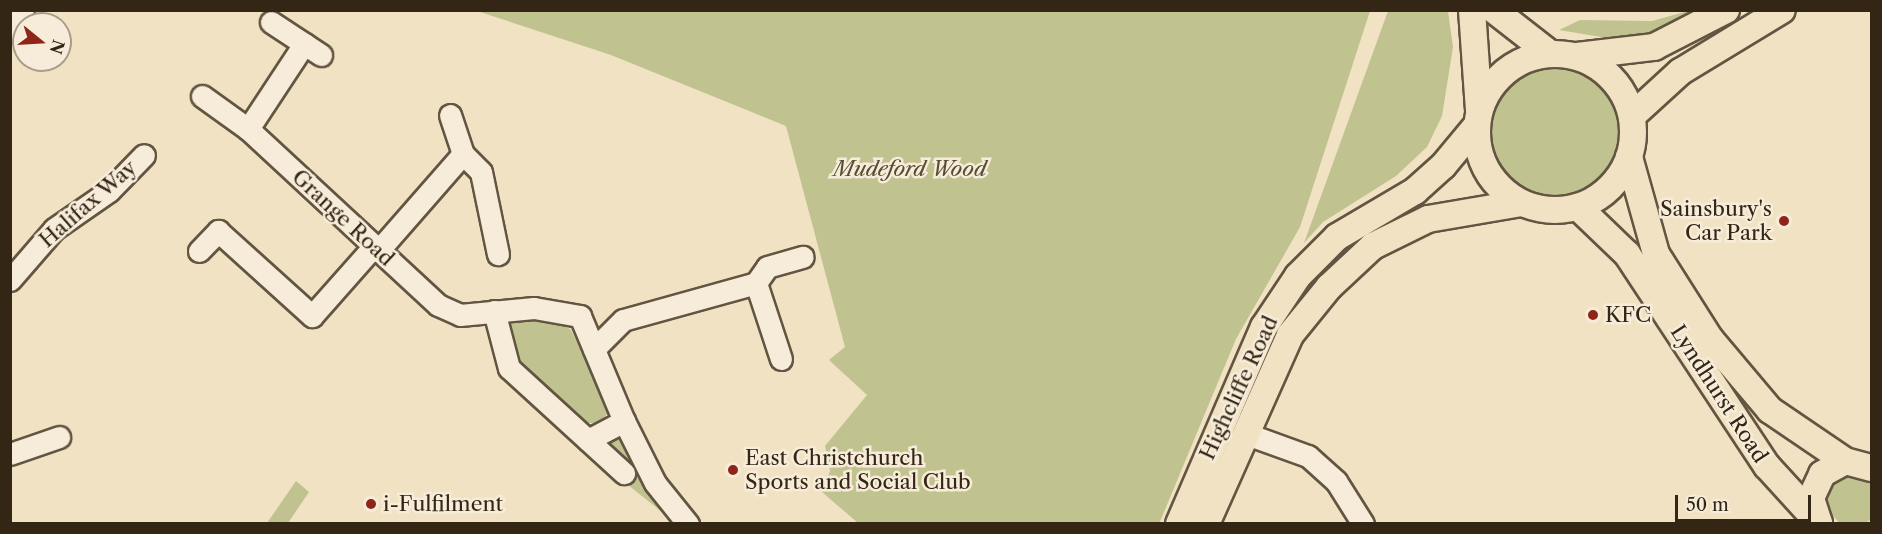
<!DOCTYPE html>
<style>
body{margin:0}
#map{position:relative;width:1882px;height:534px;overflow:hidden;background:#f1e2c4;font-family:"Libre Caslon Text",serif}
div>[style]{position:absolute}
.green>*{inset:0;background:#c0c290}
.round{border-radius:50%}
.roads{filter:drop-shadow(2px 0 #625541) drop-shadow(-2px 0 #625541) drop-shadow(0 2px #625541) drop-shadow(0 -2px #625541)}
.minor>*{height:21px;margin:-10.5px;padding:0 10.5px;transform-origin:10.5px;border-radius:10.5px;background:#f6ecd9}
.major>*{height:26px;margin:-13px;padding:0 13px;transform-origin:13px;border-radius:13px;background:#f1e2c4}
.major>.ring{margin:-13px;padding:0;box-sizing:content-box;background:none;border:26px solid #f1e2c4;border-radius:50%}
.dots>*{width:16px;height:16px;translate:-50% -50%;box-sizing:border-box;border:3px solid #f6ecd9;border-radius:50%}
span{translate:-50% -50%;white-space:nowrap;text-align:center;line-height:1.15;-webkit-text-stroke:5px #f6ecd9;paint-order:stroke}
.park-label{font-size:21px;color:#564d34;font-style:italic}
.street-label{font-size:21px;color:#332615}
.poi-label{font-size:21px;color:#332615}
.right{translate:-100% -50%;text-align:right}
.left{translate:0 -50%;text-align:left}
.frame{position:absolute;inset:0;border:12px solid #332615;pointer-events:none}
.north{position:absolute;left:12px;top:12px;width:60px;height:60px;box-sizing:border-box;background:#f6ecd9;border:2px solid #a89d8b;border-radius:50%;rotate:108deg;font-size:16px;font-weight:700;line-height:24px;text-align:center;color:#332615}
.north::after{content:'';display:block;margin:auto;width:21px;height:27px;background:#8f2418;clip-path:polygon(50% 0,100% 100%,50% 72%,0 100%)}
.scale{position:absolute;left:1675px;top:495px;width:136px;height:27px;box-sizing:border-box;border:3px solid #332615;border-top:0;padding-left:8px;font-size:18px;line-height:21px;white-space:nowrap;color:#332615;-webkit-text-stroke:4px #f6ecd9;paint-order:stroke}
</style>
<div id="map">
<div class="green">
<div style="clip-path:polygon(477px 11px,1370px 11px,1300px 227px,1236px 339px,1159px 524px,858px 523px,822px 492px,830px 471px,825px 446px,867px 395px,829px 360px,845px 347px,786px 126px,611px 55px)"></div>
<div style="clip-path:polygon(1388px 11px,1448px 11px,1453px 47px,1442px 116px,1427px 147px,1396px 176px,1323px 222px,1304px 243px)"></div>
<div style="clip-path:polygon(1688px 11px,1712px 11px,1664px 35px,1619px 40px,1559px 30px,1580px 20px,1652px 21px)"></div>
<div class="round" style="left:1488px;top:64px;width:134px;height:134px"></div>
<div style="clip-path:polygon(522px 319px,560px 322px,571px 330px,608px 406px,609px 412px,599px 423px,581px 423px,519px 369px,507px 321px)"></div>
<div style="clip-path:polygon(613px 435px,621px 437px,667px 516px,623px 481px,604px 447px,603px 438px)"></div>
<div style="clip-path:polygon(1849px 474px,1871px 482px,1871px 519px,1866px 523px,1839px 523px,1826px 506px,1829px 488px)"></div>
<div style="clip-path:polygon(296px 481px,309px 492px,288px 523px,267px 523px)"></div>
</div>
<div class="roads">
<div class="minor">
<div style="left:271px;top:22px;width:60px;rotate:33.4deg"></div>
<div style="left:10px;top:30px;width:24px;rotate:-57deg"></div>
<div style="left:202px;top:96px;width:57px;rotate:35.7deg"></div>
<div style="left:248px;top:129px;width:259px;rotate:42.8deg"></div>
<div style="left:438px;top:305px;width:24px;rotate:24deg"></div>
<div style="left:460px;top:315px;width:74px;rotate:-5.4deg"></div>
<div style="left:534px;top:308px;width:47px;rotate:9.9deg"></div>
<div style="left:580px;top:316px;width:114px;rotate:67.3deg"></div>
<div style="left:624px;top:421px;width:69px;rotate:63.4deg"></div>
<div style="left:655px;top:483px;width:53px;rotate:51.2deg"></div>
<div style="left:248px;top:129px;width:102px;rotate:-56.6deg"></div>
<div style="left:463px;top:154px;width:25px;rotate:45deg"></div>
<div style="left:481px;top:172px;width:84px;rotate:78.3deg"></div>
<div style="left:199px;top:251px;width:28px;rotate:-46deg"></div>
<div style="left:218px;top:231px;width:127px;rotate:42.1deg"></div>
<div style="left:312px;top:316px;width:92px;rotate:-48.5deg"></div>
<div style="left:378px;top:251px;width:129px;rotate:-48.8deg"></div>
<div style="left:463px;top:154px;width:41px;rotate:-108.4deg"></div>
<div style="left:10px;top:280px;width:67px;rotate:-49.2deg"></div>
<div style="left:54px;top:229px;width:67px;rotate:-34.6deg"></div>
<div style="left:109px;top:191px;width:50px;rotate:-45.8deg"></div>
<div style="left:756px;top:283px;width:80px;rotate:71.8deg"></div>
<div style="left:494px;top:311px;width:59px;rotate:75.3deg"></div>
<div style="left:509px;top:368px;width:156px;rotate:42.4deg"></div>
<div style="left:594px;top:349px;width:41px;rotate:-45deg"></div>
<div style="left:623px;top:320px;width:138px;rotate:-15.5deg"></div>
<div style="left:756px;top:283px;width:19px;rotate:-55deg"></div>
<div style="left:767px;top:267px;width:37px;rotate:-16deg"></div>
<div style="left:1244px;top:433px;width:68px;rotate:19.8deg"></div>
<div style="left:1308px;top:456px;width:38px;rotate:42deg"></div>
<div style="left:1336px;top:481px;width:51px;rotate:57.9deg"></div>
<div style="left:588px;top:440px;width:41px;rotate:-27.8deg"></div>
<div style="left:10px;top:454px;width:52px;rotate:-19.1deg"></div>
</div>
<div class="major">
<div style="left:1472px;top:10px;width:100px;rotate:86deg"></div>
<div style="left:1494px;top:10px;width:70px;rotate:38deg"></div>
<div class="ring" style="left:1477px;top:54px;width:130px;height:130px"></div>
<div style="left:1577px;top:56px;width:78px;rotate:-6.7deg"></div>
<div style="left:1654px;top:47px;width:81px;rotate:-27.2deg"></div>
<div style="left:1632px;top:116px;width:65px;rotate:-42.5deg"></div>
<div style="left:1680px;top:72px;width:119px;rotate:-31.3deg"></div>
<div style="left:1629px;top:157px;width:101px;rotate:74.4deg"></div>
<div style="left:1656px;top:254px;width:101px;rotate:57.6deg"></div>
<div style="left:1710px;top:339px;width:93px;rotate:49.8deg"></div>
<div style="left:1770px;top:410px;width:91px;rotate:34.2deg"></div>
<div style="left:1578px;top:207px;width:68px;rotate:43.8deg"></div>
<div style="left:1627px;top:254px;width:254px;rotate:56.6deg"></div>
<div style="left:1767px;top:466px;width:77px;rotate:47.6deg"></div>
<div style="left:1819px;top:523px;width:26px;rotate:-108deg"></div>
<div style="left:1811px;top:498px;width:26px;rotate:-65deg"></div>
<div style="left:1822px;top:474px;width:26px;rotate:-29deg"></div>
<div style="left:1845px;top:461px;width:28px;rotate:15deg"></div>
<div style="left:1179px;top:524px;width:215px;rotate:-66.7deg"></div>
<div style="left:1264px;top:327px;width:61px;rotate:-56.3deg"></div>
<div style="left:1298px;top:276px;width:55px;rotate:-45deg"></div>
<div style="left:1337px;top:237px;width:91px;rotate:-30.5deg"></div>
<div style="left:1415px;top:191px;width:38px;rotate:-42deg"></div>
<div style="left:1443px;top:166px;width:53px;rotate:-50.3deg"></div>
<div style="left:1206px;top:524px;width:207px;rotate:-66deg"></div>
<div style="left:1290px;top:335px;width:62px;rotate:-50.9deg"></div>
<div style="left:1329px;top:287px;width:60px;rotate:-43deg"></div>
<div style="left:1373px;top:246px;width:61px;rotate:-26.1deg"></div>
<div style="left:1428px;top:219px;width:95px;rotate:-9.7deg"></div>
</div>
</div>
<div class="dots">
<div style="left:1784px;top:221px;background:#8f2418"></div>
<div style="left:1593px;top:315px;background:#8f2418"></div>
<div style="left:733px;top:470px;background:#8f2418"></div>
<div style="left:371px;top:504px;background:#8f2418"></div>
</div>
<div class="park-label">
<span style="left:910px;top:169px">Mudeford Wood</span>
</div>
<div class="street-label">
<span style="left:88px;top:204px;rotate:-41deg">Halifax Way</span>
<span style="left:343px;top:218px;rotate:43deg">Grange Road</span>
<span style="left:1239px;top:388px;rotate:-65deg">Highcliffe Road</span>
<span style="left:1719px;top:394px;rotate:57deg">Lyndhurst Road</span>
</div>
<div class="poi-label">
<span class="right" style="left:1772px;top:221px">Sainsbury's<br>Car Park</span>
<span class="left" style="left:1605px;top:315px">KFC</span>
<span class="left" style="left:745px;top:470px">East Christchurch<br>Sports and Social Club</span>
<span class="left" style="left:383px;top:504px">i-Fulfilment</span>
</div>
<div class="frame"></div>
<div class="north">N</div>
<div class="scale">50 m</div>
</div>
